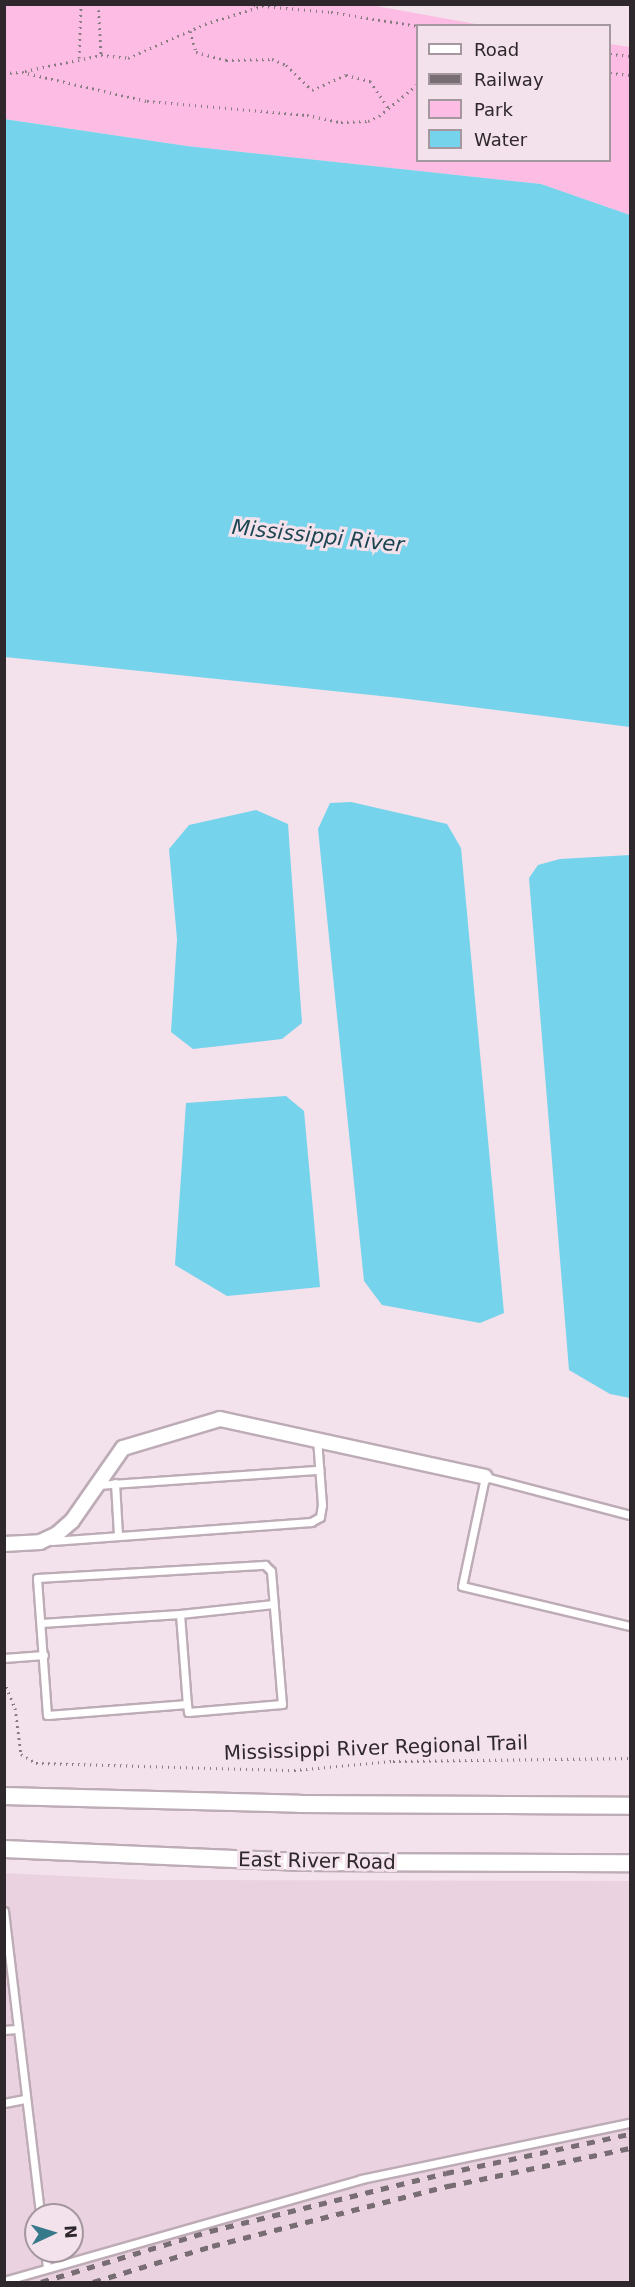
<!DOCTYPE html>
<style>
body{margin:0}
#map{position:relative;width:635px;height:2287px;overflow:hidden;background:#f3e1eb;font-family:"DejaVu Sans",sans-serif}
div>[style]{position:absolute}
.built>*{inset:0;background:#ead2e0}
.green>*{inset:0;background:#fdbce3}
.water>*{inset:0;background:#75d3ec}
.path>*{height:3px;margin-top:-1.5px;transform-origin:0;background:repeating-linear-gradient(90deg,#887c82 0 1.5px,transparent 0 6px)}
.roads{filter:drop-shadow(2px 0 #bdacb6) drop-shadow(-2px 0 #bdacb6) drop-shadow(0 2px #bdacb6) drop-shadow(0 -2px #bdacb6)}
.service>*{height:7px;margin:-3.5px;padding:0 3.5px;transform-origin:3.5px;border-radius:3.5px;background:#fff}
.minor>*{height:14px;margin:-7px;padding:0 7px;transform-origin:7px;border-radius:7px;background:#fff}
.tertiary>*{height:16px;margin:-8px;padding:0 8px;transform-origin:8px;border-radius:8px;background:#fff}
.rail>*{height:4.5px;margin-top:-2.25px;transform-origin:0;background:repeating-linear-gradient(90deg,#786d73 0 8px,transparent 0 16px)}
span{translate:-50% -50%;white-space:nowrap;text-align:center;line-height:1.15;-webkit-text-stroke:6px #f3e1eb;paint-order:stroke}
.street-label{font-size:20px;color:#2e272b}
.water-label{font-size:21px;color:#1b4651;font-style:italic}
.frame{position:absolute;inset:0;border:6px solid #2e272b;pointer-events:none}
.legend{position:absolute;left:416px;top:24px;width:195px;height:138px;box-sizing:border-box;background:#f3e1eb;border:2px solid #a4979e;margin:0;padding:8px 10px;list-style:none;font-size:18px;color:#2e272b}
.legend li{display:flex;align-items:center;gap:12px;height:30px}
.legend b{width:30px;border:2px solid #a4979e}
.north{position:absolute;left:24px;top:2203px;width:60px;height:60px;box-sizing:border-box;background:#f3e1eb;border:2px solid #a4979e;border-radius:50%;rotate:86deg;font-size:16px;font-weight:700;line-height:24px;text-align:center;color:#2e272b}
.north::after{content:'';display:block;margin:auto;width:21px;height:27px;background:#36798a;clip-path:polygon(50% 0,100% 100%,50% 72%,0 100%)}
</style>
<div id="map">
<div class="built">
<div style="clip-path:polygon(evenodd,5px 1873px,147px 1880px,630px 1881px,630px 2282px,5px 2282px,5px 1873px,36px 2215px,72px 2215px,72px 2251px,36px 2251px,36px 2215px)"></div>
</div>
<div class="green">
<div style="clip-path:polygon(365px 4px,481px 25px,418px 26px,418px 160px,610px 160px,610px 44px,630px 47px,630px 215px,541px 184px,187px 146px,5px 119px,4px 5px)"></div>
</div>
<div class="water">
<div style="clip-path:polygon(4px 119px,187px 146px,541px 184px,630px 215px,630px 727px,400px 698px,5px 657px)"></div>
<div style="clip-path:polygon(351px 802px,447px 824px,461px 848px,504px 1313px,480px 1323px,382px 1305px,364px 1281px,318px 829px,330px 803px)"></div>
<div style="clip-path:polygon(256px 810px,288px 824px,302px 1023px,282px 1039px,193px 1049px,171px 1032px,177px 939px,169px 849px,189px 825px)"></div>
<div style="clip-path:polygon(630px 855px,630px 1398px,610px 1394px,569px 1370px,529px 878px,538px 865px,560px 859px)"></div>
<div style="clip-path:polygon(286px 1096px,304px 1111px,320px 1287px,227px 1296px,175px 1265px,186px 1103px)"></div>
</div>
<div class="path">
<div style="left:98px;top:4px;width:51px;rotate:86.6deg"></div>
<div style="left:248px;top:4px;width:12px;rotate:9deg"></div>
<div style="left:190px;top:31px;width:22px;rotate:74deg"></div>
<div style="left:196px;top:52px;width:31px;rotate:15deg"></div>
<div style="left:226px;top:60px;width:46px;rotate:-1.2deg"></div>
<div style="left:272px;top:59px;width:15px;rotate:23deg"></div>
<div style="left:286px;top:65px;width:36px;rotate:44deg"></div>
<div style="left:312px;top:90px;width:37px;rotate:-24deg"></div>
<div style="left:346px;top:75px;width:25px;rotate:14deg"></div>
<div style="left:370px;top:81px;width:34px;rotate:56deg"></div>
<div style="left:610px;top:54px;width:20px;rotate:6deg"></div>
<div style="left:79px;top:58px;width:54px;rotate:-87.9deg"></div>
<div style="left:25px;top:71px;width:78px;rotate:-11.9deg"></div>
<div style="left:101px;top:55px;width:27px;rotate:6deg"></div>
<div style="left:128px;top:58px;width:84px;rotate:-23.8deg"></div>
<div style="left:205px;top:24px;width:60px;rotate:-17.5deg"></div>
<div style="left:262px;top:6px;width:69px;rotate:5deg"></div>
<div style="left:331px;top:12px;width:88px;rotate:9.1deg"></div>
<div style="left:4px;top:73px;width:18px;rotate:-3deg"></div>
<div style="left:22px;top:72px;width:128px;rotate:13.1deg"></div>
<div style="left:147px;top:101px;width:161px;rotate:5deg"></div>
<div style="left:307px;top:115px;width:35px;rotate:12deg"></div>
<div style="left:341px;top:122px;width:27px;rotate:-2deg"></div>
<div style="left:368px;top:121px;width:12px;rotate:-24deg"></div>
<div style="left:379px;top:116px;width:50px;rotate:-39.4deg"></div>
<div style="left:610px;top:73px;width:20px;rotate:6deg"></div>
<div style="left:4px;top:1681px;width:29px;rotate:68deg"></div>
<div style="left:15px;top:1708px;width:46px;rotate:82.6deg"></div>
<div style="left:21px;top:1754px;width:17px;rotate:31deg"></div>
<div style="left:36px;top:1763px;width:258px;rotate:1.6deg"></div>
<div style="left:294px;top:1770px;width:99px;rotate:-5.2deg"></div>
<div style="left:393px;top:1761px;width:237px;rotate:-0.7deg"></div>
</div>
<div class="roads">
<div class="service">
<div style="left:115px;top:1483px;width:52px;rotate:86.7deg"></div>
<div style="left:97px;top:1485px;width:223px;rotate:-3.9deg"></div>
<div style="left:630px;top:1515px;width:150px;rotate:-165.3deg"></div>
<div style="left:485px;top:1477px;width:111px;rotate:101.9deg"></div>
<div style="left:462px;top:1586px;width:173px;rotate:13.4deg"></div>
<div style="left:52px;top:1541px;width:260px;rotate:-4.2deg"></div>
<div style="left:311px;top:1522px;width:10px;rotate:-29deg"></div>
<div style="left:320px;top:1517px;width:12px;rotate:-81deg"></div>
<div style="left:322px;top:1505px;width:66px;rotate:-94.3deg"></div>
<div style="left:265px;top:1565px;width:8px;rotate:45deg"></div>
<div style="left:271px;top:1571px;width:133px;rotate:85.3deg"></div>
<div style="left:282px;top:1704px;width:94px;rotate:175.1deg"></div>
<div style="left:188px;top:1712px;width:8px;rotate:-97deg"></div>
<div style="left:187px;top:1704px;width:140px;rotate:175.5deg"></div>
<div style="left:47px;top:1715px;width:137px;rotate:-94.2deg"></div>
<div style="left:37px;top:1578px;width:228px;rotate:-3.3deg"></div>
<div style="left:180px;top:1614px;width:94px;rotate:-6.1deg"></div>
<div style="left:41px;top:1623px;width:139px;rotate:-3.7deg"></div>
<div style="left:180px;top:1614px;width:90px;rotate:85.6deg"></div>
<div style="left:4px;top:1658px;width:40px;rotate:-4.3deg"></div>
<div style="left:4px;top:1911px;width:306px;rotate:83.2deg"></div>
<div style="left:4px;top:2030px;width:12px;rotate:-5deg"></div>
<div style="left:4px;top:2103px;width:21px;rotate:-11deg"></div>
<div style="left:45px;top:2251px;width:16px;rotate:83deg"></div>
<div style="left:4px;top:2281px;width:371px;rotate:-15.9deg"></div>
<div style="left:361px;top:2179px;width:275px;rotate:-11.8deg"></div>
</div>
<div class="minor">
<div style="left:4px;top:1544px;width:36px;rotate:-3deg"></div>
<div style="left:40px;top:1542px;width:19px;rotate:-25deg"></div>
<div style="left:57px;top:1534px;width:20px;rotate:-41deg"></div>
<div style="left:72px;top:1521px;width:89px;rotate:-55.1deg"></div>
<div style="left:123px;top:1448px;width:101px;rotate:-16.6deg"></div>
<div style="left:220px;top:1419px;width:271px;rotate:12.3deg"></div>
</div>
<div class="tertiary">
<div style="left:4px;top:1796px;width:296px;rotate:1.5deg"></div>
<div style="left:300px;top:1804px;width:330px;rotate:0.3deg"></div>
<div style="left:4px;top:1849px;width:299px;rotate:2.5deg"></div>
<div style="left:303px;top:1862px;width:327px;rotate:0.2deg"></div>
</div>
</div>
<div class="rail">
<div style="left:41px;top:2282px;width:177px;rotate:-16.8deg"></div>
<div style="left:210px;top:2231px;width:243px;rotate:-13.8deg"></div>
<div style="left:446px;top:2173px;width:188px;rotate:-12deg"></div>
<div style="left:93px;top:2282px;width:124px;rotate:-16.8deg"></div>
<div style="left:212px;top:2246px;width:244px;rotate:-14.3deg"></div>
<div style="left:448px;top:2186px;width:186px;rotate:-11.8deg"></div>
</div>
<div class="street-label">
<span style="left:376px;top:1748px;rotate:-2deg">Mississippi River Regional Trail</span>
<span style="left:317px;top:1861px;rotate:1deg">East River Road</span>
</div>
<div class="water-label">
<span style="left:318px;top:536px;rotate:6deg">Mississippi River</span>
</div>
<div class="frame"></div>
<ul class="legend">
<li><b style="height:8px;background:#fff"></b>Road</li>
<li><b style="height:8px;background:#786d73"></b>Railway</li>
<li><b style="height:16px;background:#fdbce3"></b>Park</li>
<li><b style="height:16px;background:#75d3ec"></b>Water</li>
</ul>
<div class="north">N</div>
</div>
